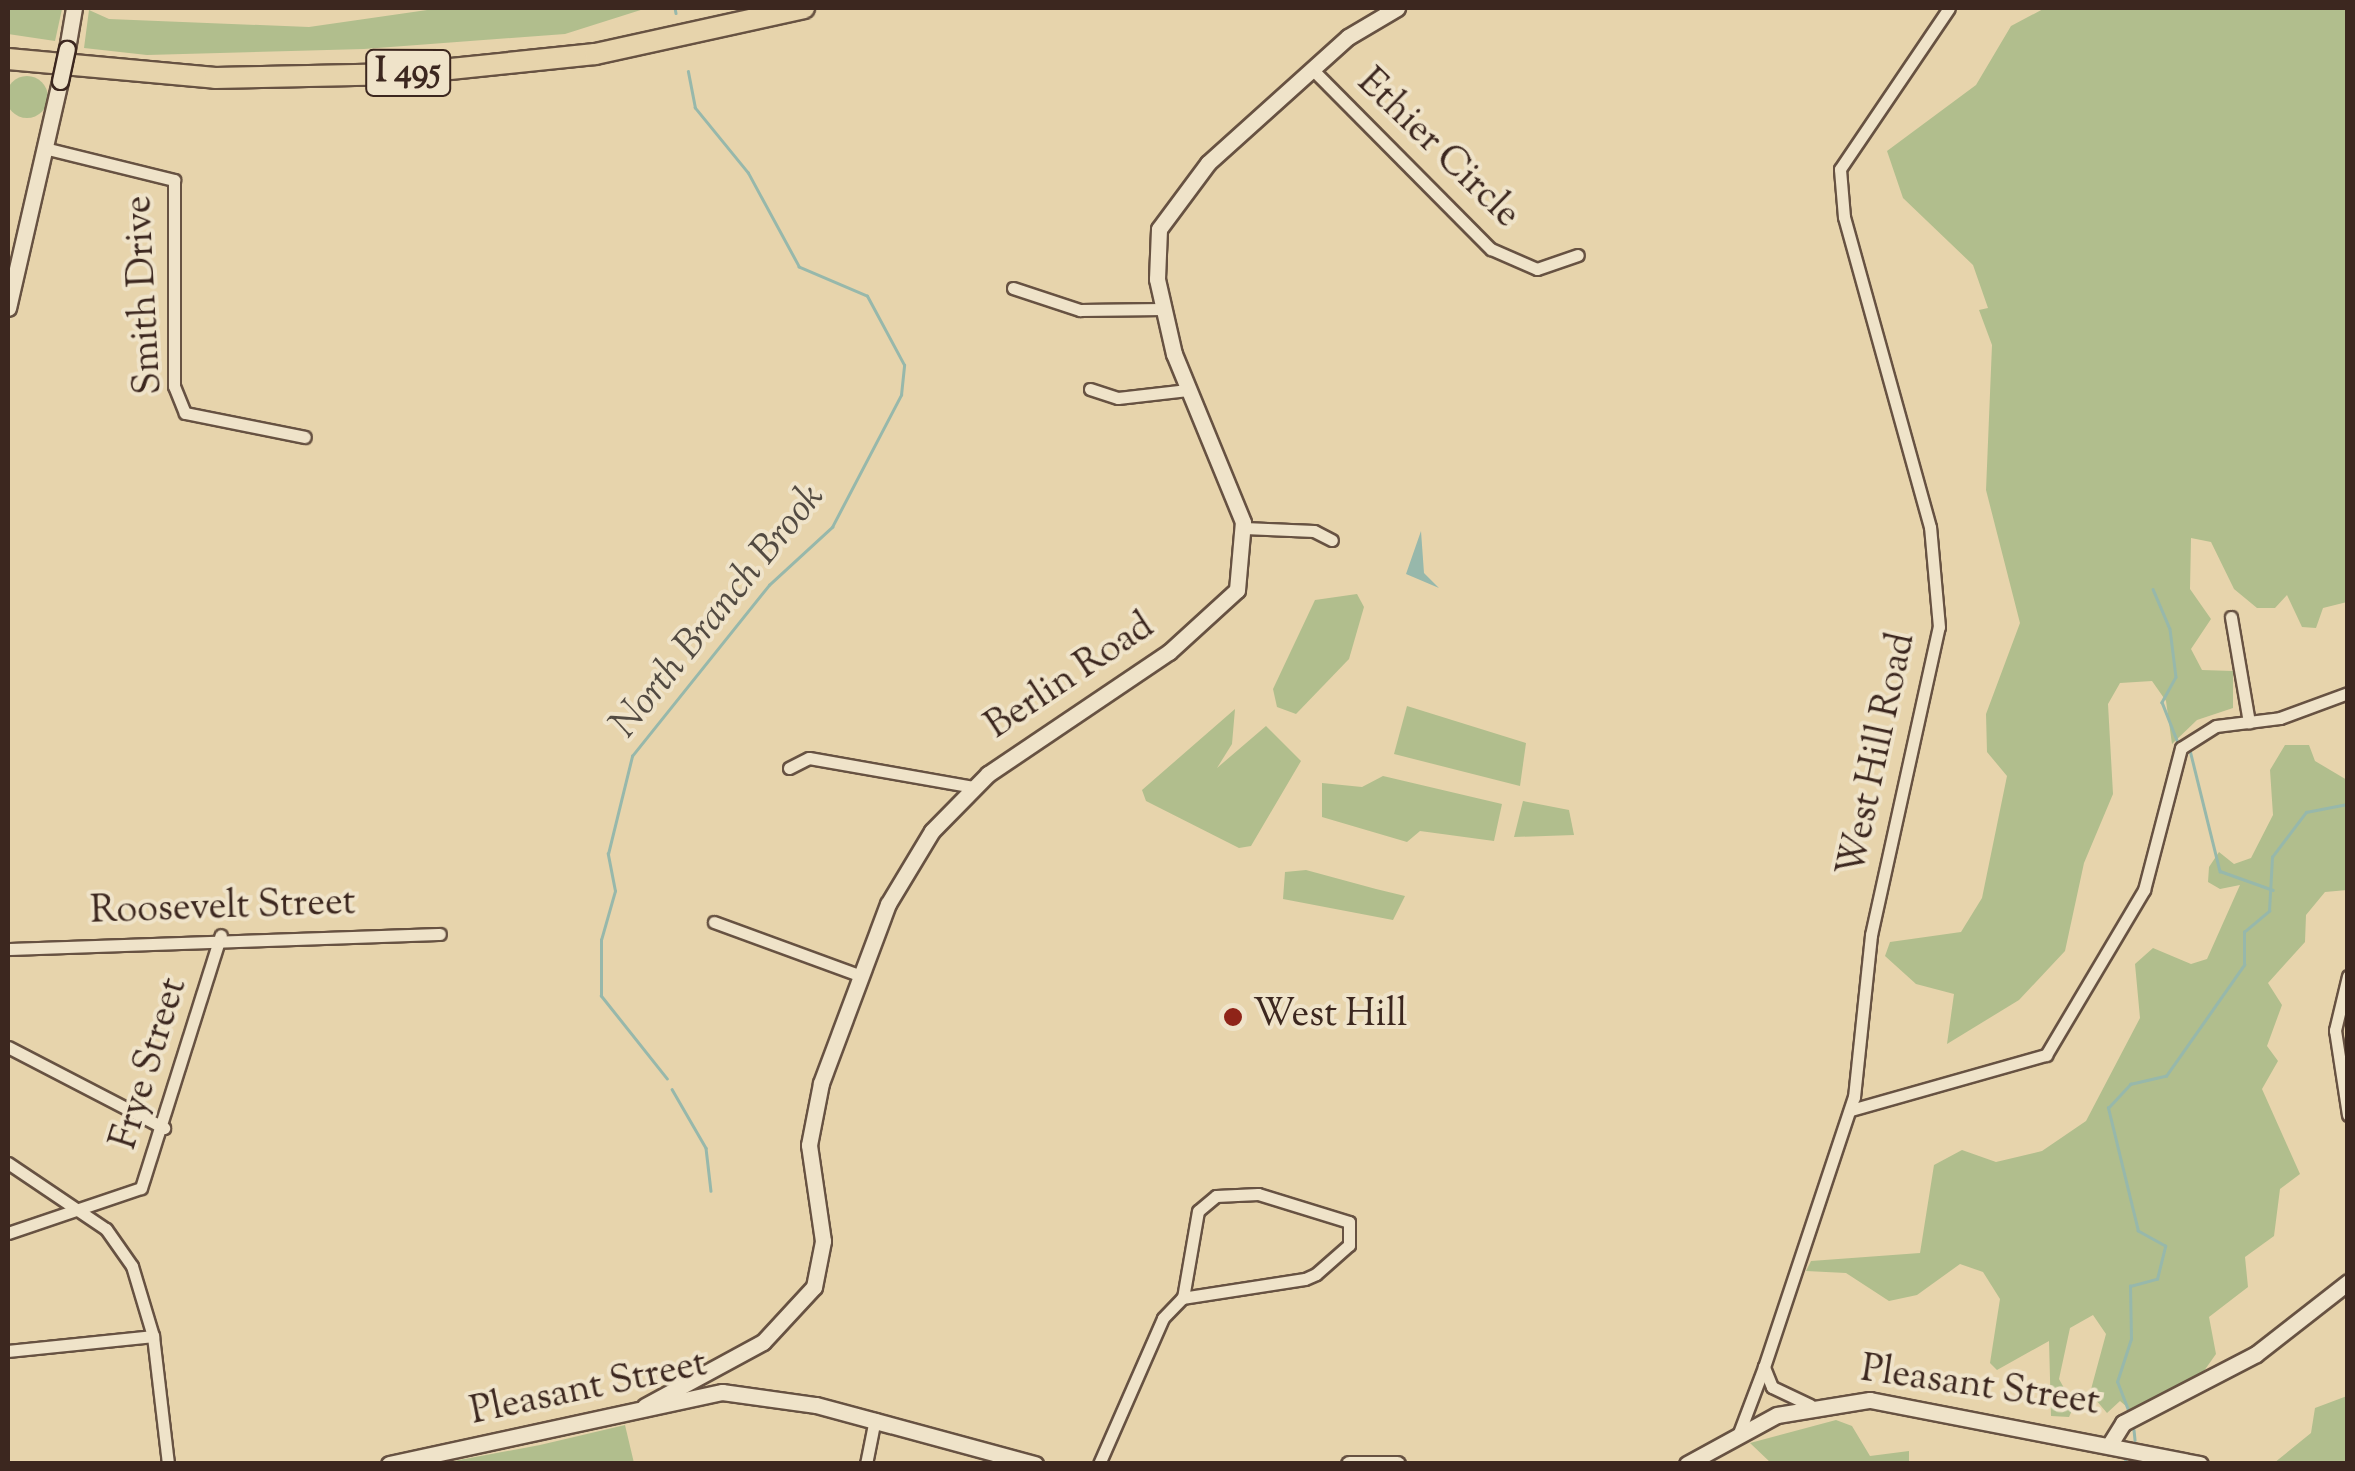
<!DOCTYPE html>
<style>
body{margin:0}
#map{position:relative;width:2355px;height:1471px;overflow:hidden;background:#e7d4ac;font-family:"Sorts Mill Goudy",serif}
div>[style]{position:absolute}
.green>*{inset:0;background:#b1be8d}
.round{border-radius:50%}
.water>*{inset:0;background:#97b8ab}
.stream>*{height:2.5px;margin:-1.25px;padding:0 1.25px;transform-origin:1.25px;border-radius:1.25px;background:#97b8ab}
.roads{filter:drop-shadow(2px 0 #675242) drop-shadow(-2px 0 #675242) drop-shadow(0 2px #675242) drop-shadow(0 -2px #675242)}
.street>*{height:11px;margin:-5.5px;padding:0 5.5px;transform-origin:5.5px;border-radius:5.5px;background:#efe3c9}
.secondary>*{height:15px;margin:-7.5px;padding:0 7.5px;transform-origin:7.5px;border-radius:7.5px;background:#efe3c9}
.highway>*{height:20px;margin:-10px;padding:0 10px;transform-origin:10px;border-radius:10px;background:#e7d4ac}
.bridges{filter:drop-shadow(2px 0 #3c271f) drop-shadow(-2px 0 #3c271f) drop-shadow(0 2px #3c271f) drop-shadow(0 -2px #3c271f)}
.secondary-bridge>*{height:15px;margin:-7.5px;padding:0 7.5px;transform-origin:7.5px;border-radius:7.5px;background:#efe3c9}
.dots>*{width:28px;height:28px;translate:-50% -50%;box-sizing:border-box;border:5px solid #efe3c9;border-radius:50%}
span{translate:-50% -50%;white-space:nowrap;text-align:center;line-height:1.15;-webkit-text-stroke:8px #efe3c9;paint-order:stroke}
.shield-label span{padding:2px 8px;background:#efe3c9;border:2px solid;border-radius:8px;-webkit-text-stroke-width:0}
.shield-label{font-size:35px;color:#3c271f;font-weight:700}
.street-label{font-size:38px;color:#3c271f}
.poi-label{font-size:38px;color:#3c271f}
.left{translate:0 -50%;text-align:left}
.water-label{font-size:40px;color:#534b42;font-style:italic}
.frame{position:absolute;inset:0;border:10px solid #3c271f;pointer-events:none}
</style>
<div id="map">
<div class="green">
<div style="clip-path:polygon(8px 8px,62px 9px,55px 41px,8px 34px)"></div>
<div style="clip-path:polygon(441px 8px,647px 8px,565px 34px,364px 49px,147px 55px,84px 48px,89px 10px,109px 19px,309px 27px)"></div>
<div style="clip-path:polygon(2045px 8px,2347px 8px,2347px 602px,2323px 608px,2316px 628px,2302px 627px,2287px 595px,2275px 608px,2257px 608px,2234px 589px,2211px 542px,2191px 538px,2190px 589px,2211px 619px,2191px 649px,2202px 670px,2233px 671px,2233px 708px,2197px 720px,2172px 744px,2166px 701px,2152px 681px,2120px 683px,2108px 704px,2113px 794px,2084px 863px,2065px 951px,2019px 1000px,1947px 1044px,1954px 994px,1916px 984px,1885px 956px,1890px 942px,1961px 932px,1982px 898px,2007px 776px,1987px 752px,1986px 714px,2020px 623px,1986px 490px,1992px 345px,1979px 310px,1988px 308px,1973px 265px,1903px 198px,1887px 151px,1976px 85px,2011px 26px)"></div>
<div class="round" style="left:6px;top:76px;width:42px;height:42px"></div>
<div style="clip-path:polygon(1357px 594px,1364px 607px,1349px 659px,1296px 714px,1277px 707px,1273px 689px,1315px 600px)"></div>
<div style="clip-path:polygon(1407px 706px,1526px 743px,1520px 786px,1394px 754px)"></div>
<div style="clip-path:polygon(1235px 709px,1232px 744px,1217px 768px,1266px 726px,1301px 761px,1251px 846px,1239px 848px,1146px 801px,1142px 790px)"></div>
<div style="clip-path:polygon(2285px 745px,2309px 745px,2315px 761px,2347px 780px,2347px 890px,2325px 892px,2306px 915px,2305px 942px,2268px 983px,2282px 1005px,2267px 1046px,2278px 1061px,2262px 1089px,2300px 1174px,2280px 1189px,2274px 1236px,2245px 1257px,2248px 1287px,2209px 1317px,2216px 1354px,2199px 1378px,2133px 1412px,2120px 1401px,2107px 1413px,2090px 1393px,2106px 1334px,2093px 1315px,2070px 1328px,2059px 1379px,2074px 1406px,2069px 1417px,2051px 1416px,2049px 1341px,1997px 1370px,1990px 1363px,2000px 1299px,1983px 1272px,1960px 1264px,1917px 1295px,1889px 1301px,1846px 1273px,1806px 1271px,1811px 1261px,1920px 1253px,1934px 1165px,1962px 1150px,1996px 1162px,2042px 1151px,2086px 1121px,2140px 1018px,2135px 964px,2153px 948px,2191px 964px,2207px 959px,2240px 885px,2220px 889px,2208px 882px,2209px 867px,2219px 852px,2234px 864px,2251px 858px,2273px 815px,2270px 770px)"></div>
<div style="clip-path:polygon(1383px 776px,1502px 804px,1494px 841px,1420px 831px,1407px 842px,1322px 817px,1322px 783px,1362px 787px)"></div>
<div style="clip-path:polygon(1523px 801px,1569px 810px,1574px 835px,1514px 837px)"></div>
<div style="clip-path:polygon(1306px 870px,1376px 889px,1405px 896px,1393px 920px,1283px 899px,1285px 872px)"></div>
<div style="clip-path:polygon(2347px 1396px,2347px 1463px,2274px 1463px,2311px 1433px,2315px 1408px)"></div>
<div style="clip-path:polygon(1836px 1420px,1852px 1426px,1870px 1456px,1909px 1451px,1909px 1463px,1771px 1463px,1750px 1443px)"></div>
<div style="clip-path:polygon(625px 1425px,634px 1463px,443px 1463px,540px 1445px)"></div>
</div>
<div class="water">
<div style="clip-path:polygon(1421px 531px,1424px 573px,1439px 588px,1406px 574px)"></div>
</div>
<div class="stream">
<div style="left:675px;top:8px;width:5px;rotate:79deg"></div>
<div style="left:2153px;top:589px;width:43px;rotate:67deg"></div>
<div style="left:2170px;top:629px;width:48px;rotate:82.9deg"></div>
<div style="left:2176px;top:677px;width:29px;rotate:119deg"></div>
<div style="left:2162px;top:702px;width:41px;rotate:68.5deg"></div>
<div style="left:2190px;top:750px;width:125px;rotate:76.1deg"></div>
<div style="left:2220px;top:871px;width:56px;rotate:19.7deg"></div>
<div style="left:667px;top:1079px;width:106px;rotate:-128.5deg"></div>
<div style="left:601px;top:996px;width:56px;rotate:-90deg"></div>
<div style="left:601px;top:940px;width:51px;rotate:-74.1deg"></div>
<div style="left:615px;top:891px;width:38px;rotate:-101deg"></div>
<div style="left:608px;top:854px;width:101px;rotate:-76.2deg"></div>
<div style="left:632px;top:756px;width:219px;rotate:-51.3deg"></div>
<div style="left:769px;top:585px;width:86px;rotate:-42.6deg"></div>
<div style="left:832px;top:527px;width:149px;rotate:-62.4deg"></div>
<div style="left:901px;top:395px;width:30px;rotate:-84deg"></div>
<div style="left:904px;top:365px;width:78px;rotate:-118.2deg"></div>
<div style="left:867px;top:296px;width:74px;rotate:-156.9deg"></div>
<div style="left:799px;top:267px;width:107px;rotate:-118.5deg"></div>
<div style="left:748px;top:173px;width:84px;rotate:-129.2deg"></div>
<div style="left:695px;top:108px;width:37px;rotate:-101deg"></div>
<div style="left:672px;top:1089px;width:68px;rotate:60deg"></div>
<div style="left:706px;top:1148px;width:43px;rotate:83.4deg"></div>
<div style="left:2128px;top:1410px;width:30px;rotate:-111deg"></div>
<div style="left:2117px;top:1382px;width:45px;rotate:-72deg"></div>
<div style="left:2131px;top:1339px;width:53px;rotate:-91.1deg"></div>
<div style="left:2130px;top:1286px;width:28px;rotate:-15deg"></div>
<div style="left:2157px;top:1279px;width:34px;rotate:-76deg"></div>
<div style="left:2165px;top:1246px;width:31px;rotate:-151deg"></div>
<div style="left:2138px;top:1231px;width:127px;rotate:-103.7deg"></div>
<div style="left:2108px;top:1108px;width:33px;rotate:-47deg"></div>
<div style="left:2130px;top:1084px;width:37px;rotate:-13deg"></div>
<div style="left:2166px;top:1076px;width:136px;rotate:-54.9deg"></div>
<div style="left:2244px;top:965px;width:33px;rotate:-90deg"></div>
<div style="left:2244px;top:932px;width:33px;rotate:-40deg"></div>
<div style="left:2269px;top:911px;width:54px;rotate:-86.8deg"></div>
<div style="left:2272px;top:857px;width:56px;rotate:-52.9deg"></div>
<div style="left:2306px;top:812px;width:43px;rotate:-10.8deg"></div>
<div style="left:2134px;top:1430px;width:10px;rotate:84deg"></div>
<div style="left:2123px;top:1464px;width:4px;rotate:-56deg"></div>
</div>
<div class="roads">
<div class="street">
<div style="left:1314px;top:71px;width:251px;rotate:45.2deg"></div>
<div style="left:1491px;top:249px;width:50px;rotate:23.5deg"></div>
<div style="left:1537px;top:269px;width:43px;rotate:-18.9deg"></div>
<div style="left:48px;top:149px;width:130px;rotate:13.8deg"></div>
<div style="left:174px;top:180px;width:206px;rotate:90deg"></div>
<div style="left:174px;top:386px;width:29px;rotate:68deg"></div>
<div style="left:185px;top:413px;width:122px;rotate:11.3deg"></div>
<div style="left:1013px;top:288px;width:71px;rotate:18.2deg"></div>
<div style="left:1080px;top:310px;width:83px;rotate:-0.7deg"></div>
<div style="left:1090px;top:389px;width:29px;rotate:18deg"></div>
<div style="left:1118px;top:398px;width:70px;rotate:-6.5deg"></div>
<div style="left:1244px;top:528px;width:70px;rotate:2.5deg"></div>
<div style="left:1314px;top:531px;width:20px;rotate:27deg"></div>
<div style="left:2231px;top:617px;width:107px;rotate:80.3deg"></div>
<div style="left:789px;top:768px;width:22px;rotate:-27deg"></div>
<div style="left:809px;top:758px;width:168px;rotate:10deg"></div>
<div style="left:714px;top:922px;width:154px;rotate:20.1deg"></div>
<div style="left:8px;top:949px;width:432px;rotate:-2deg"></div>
<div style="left:2348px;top:976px;width:56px;rotate:103.5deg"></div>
<div style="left:2335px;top:1030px;width:86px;rotate:81.3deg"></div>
<div style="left:8px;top:1047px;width:176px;rotate:27.4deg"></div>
<div style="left:1851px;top:1110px;width:203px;rotate:-15.8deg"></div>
<div style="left:2046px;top:1055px;width:192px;rotate:-59.3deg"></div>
<div style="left:2144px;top:890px;width:147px;rotate:-75.4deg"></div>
<div style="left:2181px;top:748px;width:41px;rotate:-32.2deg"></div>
<div style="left:2216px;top:726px;width:64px;rotate:-7.1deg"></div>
<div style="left:2280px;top:718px;width:72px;rotate:-20.2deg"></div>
<div style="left:8px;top:1163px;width:118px;rotate:34deg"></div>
<div style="left:106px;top:1229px;width:45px;rotate:54.9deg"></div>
<div style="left:132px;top:1266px;width:73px;rotate:73.3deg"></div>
<div style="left:153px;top:1336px;width:129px;rotate:83.3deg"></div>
<div style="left:8px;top:1233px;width:140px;rotate:-18.7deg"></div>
<div style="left:141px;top:1188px;width:265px;rotate:-72.5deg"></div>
<div style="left:8px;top:1351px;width:146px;rotate:-5.9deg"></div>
<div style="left:1810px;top:1405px;width:42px;rotate:-154.7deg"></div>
<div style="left:1772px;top:1387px;width:22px;rotate:-112deg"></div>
<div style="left:1764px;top:1367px;width:285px;rotate:-71.6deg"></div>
<div style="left:1854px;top:1097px;width:163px;rotate:-84deg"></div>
<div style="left:1871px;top:935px;width:315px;rotate:-77.6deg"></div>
<div style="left:1939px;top:627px;width:100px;rotate:-95.1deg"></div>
<div style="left:1930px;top:527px;width:322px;rotate:-105.5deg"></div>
<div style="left:1844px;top:217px;width:48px;rotate:-94.8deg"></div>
<div style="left:1840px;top:169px;width:194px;rotate:-55.9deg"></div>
<div style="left:1739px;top:1433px;width:71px;rotate:-69.3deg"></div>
<div style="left:866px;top:1464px;width:46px;rotate:-78.7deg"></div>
<div style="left:1099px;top:1464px;width:159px;rotate:-66.3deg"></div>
<div style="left:1163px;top:1318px;width:28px;rotate:-46deg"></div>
<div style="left:1182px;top:1298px;width:124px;rotate:-8.8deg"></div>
<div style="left:1305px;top:1279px;width:12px;rotate:-24deg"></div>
<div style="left:1316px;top:1274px;width:44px;rotate:-41.3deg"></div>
<div style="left:1349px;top:1245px;width:23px;rotate:-90deg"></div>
<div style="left:1349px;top:1222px;width:95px;rotate:-162.9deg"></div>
<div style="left:1258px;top:1194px;width:42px;rotate:177.3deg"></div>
<div style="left:1216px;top:1196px;width:23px;rotate:140deg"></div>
<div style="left:1198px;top:1211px;width:88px;rotate:99.8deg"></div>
</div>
<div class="secondary">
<div style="left:67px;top:49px;width:42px;rotate:-80.3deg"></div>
<div style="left:8px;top:308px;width:233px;rotate:-77.1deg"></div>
<div style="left:645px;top:1406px;width:134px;rotate:-28.5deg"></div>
<div style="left:763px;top:1342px;width:75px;rotate:-47.2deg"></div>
<div style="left:814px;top:1287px;width:47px;rotate:-78.9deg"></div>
<div style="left:823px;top:1241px;width:97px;rotate:-98.3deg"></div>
<div style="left:809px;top:1145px;width:63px;rotate:-79deg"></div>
<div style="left:821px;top:1083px;width:191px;rotate:-69.5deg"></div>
<div style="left:888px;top:904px;width:85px;rotate:-58.9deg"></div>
<div style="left:932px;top:831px;width:80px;rotate:-45.5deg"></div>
<div style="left:988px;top:774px;width:218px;rotate:-34deg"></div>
<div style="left:1169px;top:652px;width:92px;rotate:-42.4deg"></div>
<div style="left:1237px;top:590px;width:68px;rotate:-85deg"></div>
<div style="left:1243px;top:522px;width:182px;rotate:-112.3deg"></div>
<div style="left:1174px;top:354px;width:77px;rotate:-102.8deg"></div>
<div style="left:1157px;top:279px;width:50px;rotate:-87.7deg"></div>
<div style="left:1159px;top:229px;width:82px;rotate:-53.4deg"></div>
<div style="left:1208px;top:163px;width:188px;rotate:-42deg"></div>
<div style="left:1348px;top:37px;width:57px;rotate:-30.6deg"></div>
<div style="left:2110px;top:1444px;width:25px;rotate:-58deg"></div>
<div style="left:2123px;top:1423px;width:150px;rotate:-27.4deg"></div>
<div style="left:2256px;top:1354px;width:117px;rotate:-38deg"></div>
<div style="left:389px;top:1464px;width:341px;rotate:-12.2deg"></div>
<div style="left:722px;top:1392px;width:95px;rotate:7.9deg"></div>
<div style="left:816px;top:1405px;width:227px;rotate:15.1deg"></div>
<div style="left:1349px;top:1464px;width:48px"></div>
<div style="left:1687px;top:1464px;width:102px;rotate:-28.6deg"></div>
<div style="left:1777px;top:1415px;width:94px;rotate:-9.2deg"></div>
<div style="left:1870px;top:1400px;width:336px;rotate:11deg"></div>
</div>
<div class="highway">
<div style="left:8px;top:59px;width:208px;rotate:5.2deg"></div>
<div style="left:215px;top:78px;width:187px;rotate:-1.2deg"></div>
<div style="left:402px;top:74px;width:194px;rotate:-5.9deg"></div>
<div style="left:595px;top:54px;width:214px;rotate:-12.4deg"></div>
</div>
</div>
<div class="bridges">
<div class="secondary-bridge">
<div style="left:60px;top:81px;width:33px;rotate:-78deg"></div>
</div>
</div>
<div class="dots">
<div style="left:1233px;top:1017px;background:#8f2418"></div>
</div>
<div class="shield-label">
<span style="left:408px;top:73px">I 495</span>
</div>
<div class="street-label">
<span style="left:1437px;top:150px;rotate:44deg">Ethier Circle</span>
<span style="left:146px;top:295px;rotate:-93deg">Smith Drive</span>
<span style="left:1071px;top:678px;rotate:-34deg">Berlin Road</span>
<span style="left:1879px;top:755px;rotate:-78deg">West Hill Road</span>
<span style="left:223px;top:909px;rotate:-2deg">Roosevelt Street</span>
<span style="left:151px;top:1064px;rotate:-73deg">Frye Street</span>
<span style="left:1980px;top:1388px;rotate:8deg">Pleasant Street</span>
<span style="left:589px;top:1390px;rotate:-12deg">Pleasant Street</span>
</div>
<div class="poi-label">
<span class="left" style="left:1253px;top:1017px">West Hill</span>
</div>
<div class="water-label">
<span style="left:719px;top:612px;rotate:-51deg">North Branch Brook</span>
</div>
<div class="frame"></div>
</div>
